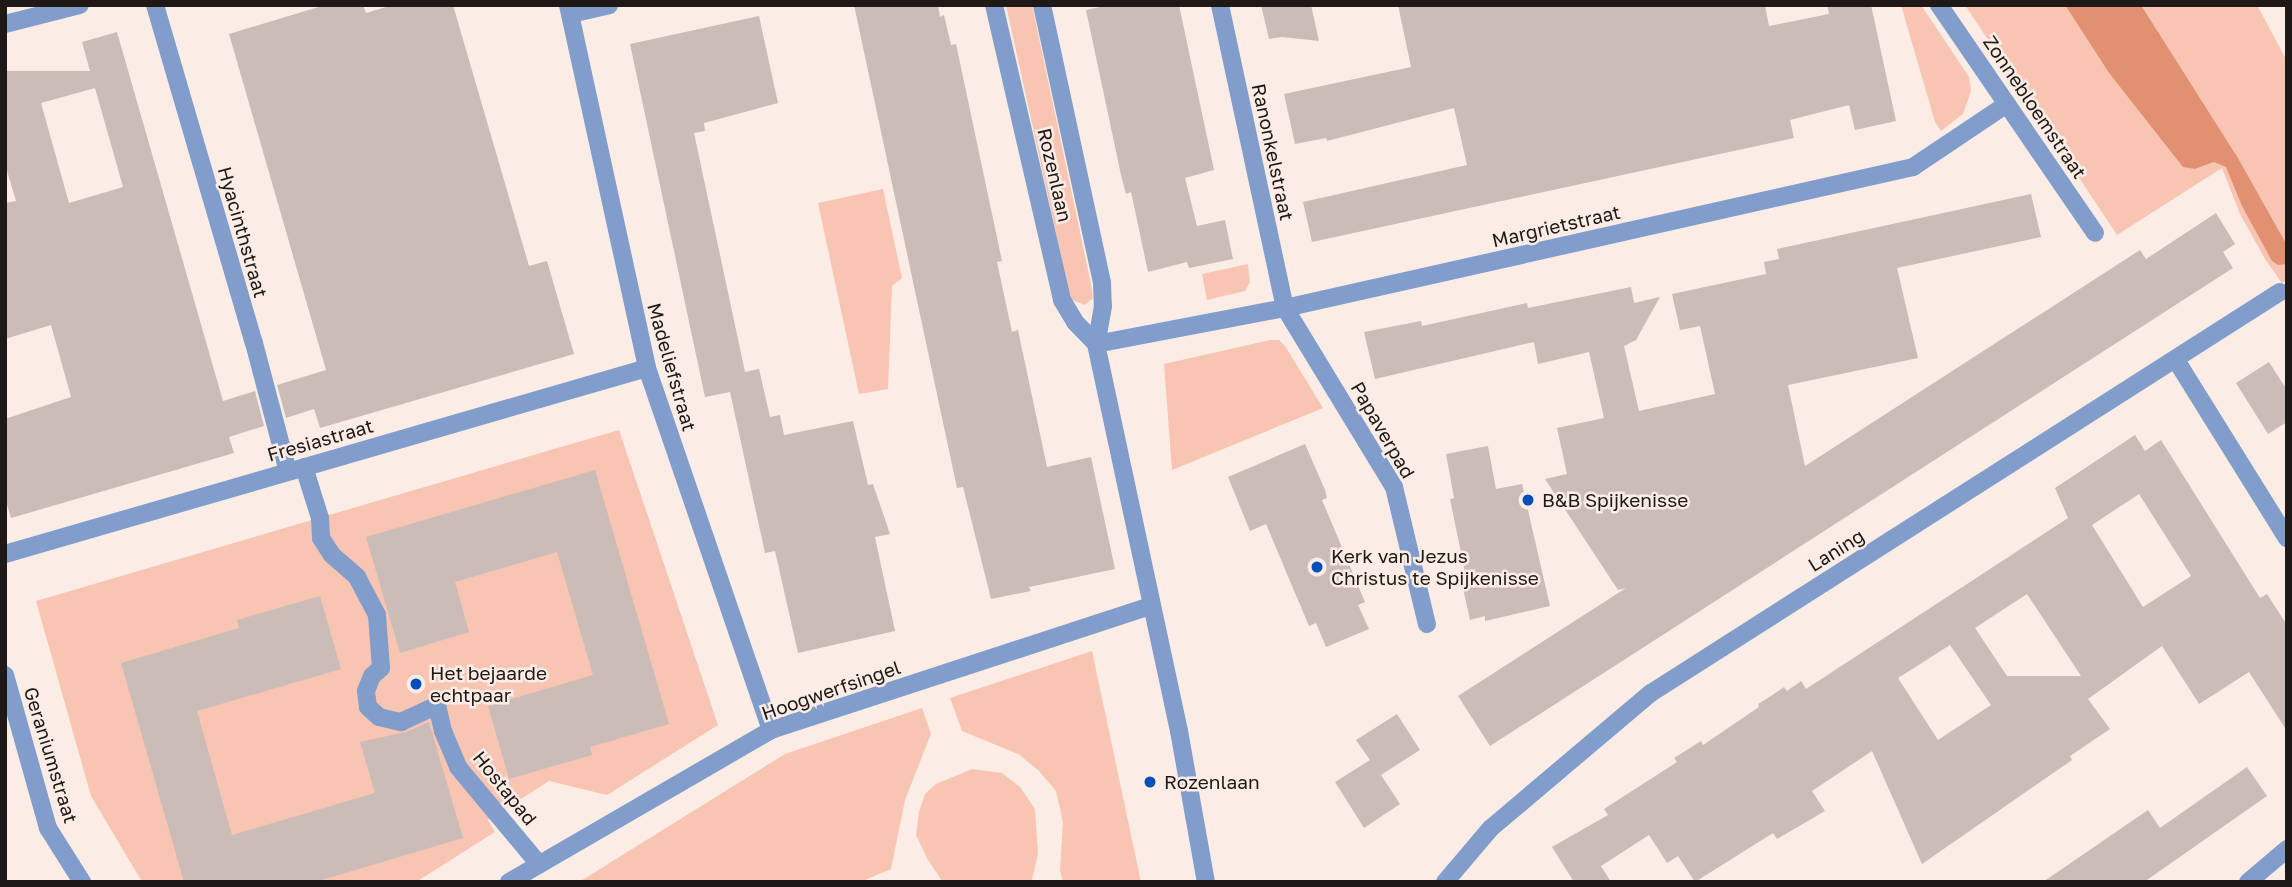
<!DOCTYPE html>
<style>
body{margin:0}
#map{position:relative;width:2292px;height:887px;overflow:hidden;background:#fbece6;font-family:"Golos Text",sans-serif}
div>[style]{position:absolute}
.green>*{inset:0;background:#f7c5b2}
.water>*{inset:0;background:#e19071}
.building>*{inset:0;background:#cbbcb7}
.pedestrian>*{height:18px;margin:-9px;padding:0 9px;transform-origin:9px;border-radius:9px;background:#809dcb}
.minor>*{height:18px;margin:-9px;padding:0 9px;transform-origin:9px;border-radius:9px;background:#809dcb}
.tertiary>*{height:18px;margin:-9px;padding:0 9px;transform-origin:9px;border-radius:9px;background:#809dcb}
.dots>*{width:19px;height:19px;translate:-50% -50%;box-sizing:border-box;border:4px solid #fbece6;border-radius:50%}
span{translate:-50% -50%;white-space:nowrap;text-align:center;line-height:1.15;-webkit-text-stroke:5px #fbece6;paint-order:stroke}
.street-label{font-size:19px;color:#1e1817}
.poi-label{font-size:19px;color:#1e1817}
.left{translate:0 -50%;text-align:left}
.frame{position:absolute;inset:0;border:7px solid #1e1817;pointer-events:none}
</style>
<div id="map">
<div class="green">
<div style="clip-path:polygon(1006px 5px,1032px 5px,1091px 284px,1093px 298px,1085px 305px,1072px 300px,1069px 292px)"></div>
<div style="clip-path:polygon(1901px 5px,1921px 5px,1969px 77px,1971px 91px,1963px 114px,1941px 131px,1935px 122px)"></div>
<div style="clip-path:polygon(1965px 5px,2065px 5px,2109px 73px,2183px 166px,2195px 169px,2214px 162px,2226px 167px,2287px 263px,2287px 280px,2282px 283px,2265px 259px,2240px 214px,2222px 168px,2117px 235px)"></div>
<div style="clip-path:polygon(2141px 5px,2257px 5px,2287px 61px,2287px 245px,2238px 158px)"></div>
<div style="clip-path:polygon(883px 189px,902px 278px,892px 286px,888px 389px,859px 394px,818px 203px)"></div>
<div style="clip-path:polygon(1248px 264px,1250px 282px,1245px 291px,1207px 300px,1202px 274px)"></div>
<div style="clip-path:polygon(1270px 340px,1279px 340px,1285px 346px,1323px 408px,1172px 470px,1164px 364px)"></div>
<div style="clip-path:polygon(619px 430px,718px 725px,607px 795px,549px 781px,488px 820px,495px 832px,416px 882px,142px 882px,91px 796px,36px 601px)"></div>
<div style="clip-path:polygon(1092px 651px,1141px 882px,1063px 882px,1060px 871px,1063px 822px,1056px 791px,1038px 770px,1018px 754px,962px 731px,950px 698px)"></div>
<div style="clip-path:polygon(922px 708px,931px 734px,905px 800px,891px 869px,860px 882px,579px 882px,785px 754px)"></div>
<div style="clip-path:polygon(972px 769px,1002px 773px,1020px 787px,1035px 809px,1038px 854px,1032px 880px,943px 882px,928px 860px,916px 835px,919px 812px,925px 794px,936px 784px)"></div>
</div>
<div class="water">
<div style="clip-path:polygon(2065px 5px,2141px 5px,2238px 158px,2287px 245px,2286px 264px,2278px 265px,2272px 261px,2242px 206px,2226px 167px,2214px 162px,2195px 169px,2183px 167px,2109px 73px)"></div>
</div>
<div class="building">
<div style="clip-path:polygon(325px 5px,363px 5px,366px 13px,393px 5px,453px 5px,529px 266px,547px 261px,574px 354px,320px 428px,314px 409px,286px 418px,277px 385px,326px 370px,229px 34px)"></div>
<div style="clip-path:polygon(854px 5px,938px 5px,940px 17px,944px 15px,951px 45px,956px 44px,1002px 261px,997px 262px,1012px 332px,1018px 330px,1047px 467px,1091px 457px,1115px 569px,1029px 587px,1031px 591px,991px 599px,963px 487px,957px 488px)"></div>
<div style="clip-path:polygon(1109px 5px,1179px 5px,1214px 170px,1185px 178px,1197px 226px,1225px 220px,1233px 259px,1189px 268px,1187px 262px,1148px 272px,1131px 192px,1126px 194px,1121px 175px,1086px 10px)"></div>
<div style="clip-path:polygon(1261px 5px,1311px 5px,1319px 41px,1282px 37px,1269px 39px)"></div>
<div style="clip-path:polygon(1398px 5px,1765px 5px,1769px 26px,1829px 14px,1827px 5px,1871px 5px,1896px 121px,1855px 130px,1849px 105px,1790px 120px,1794px 138px,1312px 242px,1303px 202px,1467px 165px,1454px 108px,1327px 141px,1326px 138px,1295px 144px,1284px 94px,1411px 67px)"></div>
<div style="clip-path:polygon(759px 16px,778px 103px,704px 123px,705px 131px,694px 133px,745px 372px,759px 369px,770px 417px,780px 415px,784px 435px,853px 421px,868px 485px,873px 484px,890px 534px,875px 537px,895px 631px,798px 653px,775px 551px,765px 553px,730px 392px,705px 397px,630px 44px)"></div>
<div style="clip-path:polygon(evenodd,117px 32px,223px 401px,255px 391px,264px 426px,229px 437px,234px 453px,11px 518px,5px 498px,5px 419px,71px 397px,51px 325px,5px 339px,5px 203px,16px 201px,5px 164px,5px 71px,90px 71px,82px 42px,117px 32px,95px 88px,123px 187px,69px 203px,41px 103px,95px 88px)"></div>
<div style="clip-path:polygon(2031px 194px,2041px 237px,1897px 268px,1918px 358px,1788px 385px,1805px 466px,2140px 250px,2146px 259px,2216px 213px,2235px 244px,2223px 252px,2233px 268px,1490px 746px,1458px 696px,1626px 588px,1618px 590px,1545px 479px,1567px 474px,1557px 428px,1604px 418px,1589px 352px,1538px 364px,1534px 342px,1375px 379px,1364px 332px,1421px 321px,1422px 326px,1527px 303px,1528px 308px,1631px 287px,1634px 303px,1660px 297px,1636px 340px,1624px 346px,1639px 411px,1715px 394px,1700px 326px,1680px 330px,1672px 294px,1766px 274px,1764px 262px,1779px 259px,1777px 249px)"></div>
<div style="clip-path:polygon(2269px 362px,2287px 390px,2287px 422px,2268px 434px,2236px 383px)"></div>
<div style="clip-path:polygon(evenodd,2135px 435px,2145px 451px,2161px 440px,2260px 598px,2267px 594px,2287px 625px,2287px 731px,2249px 672px,2199px 704px,2162px 646px,2088px 699px,2110px 729px,2070px 756px,2072px 760px,1922px 864px,1872px 751px,1812px 791px,1825px 811px,1777px 839px,1773px 833px,1695px 882px,1678px 856px,1667px 863px,1649px 835px,1601px 866px,1611px 882px,1574px 882px,1552px 847px,1608px 815px,1604px 809px,1677px 762px,1674px 758px,1701px 741px,1703px 745px,1759px 707px,1758px 704px,1771px 696px,1784px 687px,1787px 691px,1801px 681px,1806px 689px,2068px 518px,2055px 488px,2135px 435px,2139px 494px,2191px 576px,2143px 607px,2092px 525px,2139px 494px,2135px 435px,2027px 594px,2081px 676px,2007px 676px,1975px 628px,2027px 594px,2135px 435px,1950px 645px,1991px 705px,1938px 740px,1898px 678px,1950px 645px)"></div>
<div style="clip-path:polygon(1305px 444px,1325px 490px,1327px 498px,1322px 500px,1365px 602px,1358px 605px,1369px 629px,1326px 647px,1316px 623px,1309px 626px,1266px 524px,1250px 531px,1228px 477px)"></div>
<div style="clip-path:polygon(1488px 446px,1496px 489px,1522px 484px,1550px 606px,1485px 621px,1485px 616px,1470px 620px,1461px 579px,1466px 577px,1450px 499px,1454px 498px,1446px 454px)"></div>
<div style="clip-path:polygon(595px 470px,669px 724px,590px 747px,592px 755px,509px 779px,488px 706px,593px 675px,557px 552px,455px 582px,469px 632px,400px 653px,366px 537px)"></div>
<div style="clip-path:polygon(320px 596px,341px 669px,197px 711px,232px 835px,375px 793px,360px 742px,406px 732px,429px 722px,463px 838px,315px 882px,184px 882px,121px 663px,239px 628px,237px 620px)"></div>
<div style="clip-path:polygon(1397px 714px,1420px 750px,1381px 775px,1400px 804px,1364px 828px,1335px 782px,1370px 760px,1356px 740px)"></div>
<div style="clip-path:polygon(2247px 767px,2267px 796px,2144px 882px,2043px 882px,2148px 810px,2160px 828px)"></div>
</div>
<div class="pedestrian">
<div style="left:304px;top:467px;width:53px;rotate:72.6deg"></div>
<div style="left:320px;top:518px;width:20px;rotate:87deg"></div>
<div style="left:321px;top:538px;width:20px;rotate:57deg"></div>
<div style="left:332px;top:555px;width:33px;rotate:41deg"></div>
<div style="left:357px;top:577px;width:43px;rotate:62.2deg"></div>
<div style="left:377px;top:615px;width:53px;rotate:85.7deg"></div>
<div style="left:381px;top:668px;width:12px;rotate:138deg"></div>
<div style="left:372px;top:676px;width:16px;rotate:112deg"></div>
<div style="left:366px;top:691px;width:16px;rotate:83deg"></div>
<div style="left:368px;top:707px;width:15px;rotate:42deg"></div>
<div style="left:379px;top:717px;width:23px;rotate:13deg"></div>
<div style="left:401px;top:722px;width:40px;rotate:-25deg"></div>
<div style="left:437px;top:705px;width:27px;rotate:77deg"></div>
<div style="left:443px;top:731px;width:39px;rotate:67deg"></div>
<div style="left:458px;top:767px;width:125px;rotate:50.2deg"></div>
</div>
<div class="minor">
<div style="left:155px;top:5px;width:352px;rotate:73.7deg"></div>
<div style="left:254px;top:343px;width:133px;rotate:75.2deg"></div>
<div style="left:568px;top:5px;width:371px;rotate:77.7deg"></div>
<div style="left:647px;top:368px;width:383px;rotate:71.1deg"></div>
<div style="left:1220px;top:5px;width:310px;rotate:77.9deg"></div>
<div style="left:1285px;top:308px;width:210px;rotate:58.7deg"></div>
<div style="left:1394px;top:487px;width:141px;rotate:76.5deg"></div>
<div style="left:1939px;top:5px;width:276px;rotate:55.6deg"></div>
<div style="left:571px;top:14px;width:39px;rotate:-13deg"></div>
<div style="left:5px;top:24px;width:77px;rotate:-14.2deg"></div>
<div style="left:1096px;top:344px;width:192px;rotate:-10.8deg"></div>
<div style="left:1285px;top:308px;width:644px;rotate:-12.65deg"></div>
<div style="left:1913px;top:167px;width:113px;rotate:-33.8deg"></div>
<div style="left:2176px;top:360px;width:210px;rotate:58.1deg"></div>
<div style="left:5px;top:554px;width:668px;rotate:-16.16deg"></div>
<div style="left:5px;top:675px;width:159px;rotate:74.3deg"></div>
<div style="left:48px;top:828px;width:64px;rotate:57.8deg"></div>
<div style="left:509px;top:882px;width:303px;rotate:-30.1deg"></div>
<div style="left:771px;top:730px;width:399px;rotate:-18.1deg"></div>
<div style="left:1445px;top:882px;width:71px;rotate:-49.6deg"></div>
<div style="left:1491px;top:828px;width:209px;rotate:-40.2deg"></div>
<div style="left:1651px;top:693px;width:746px;rotate:-32.52deg"></div>
<div style="left:2248px;top:882px;width:51px;rotate:-40.2deg"></div>
</div>
<div class="tertiary">
<div style="left:994px;top:5px;width:303px;rotate:77deg"></div>
<div style="left:1062px;top:300px;width:26px;rotate:59deg"></div>
<div style="left:1075px;top:322px;width:30px;rotate:46deg"></div>
<div style="left:1042px;top:5px;width:284px;rotate:77.8deg"></div>
<div style="left:1102px;top:283px;width:23px;rotate:88deg"></div>
<div style="left:1103px;top:306px;width:39px;rotate:100deg"></div>
<div style="left:1096px;top:344px;width:396px;rotate:77.9deg"></div>
<div style="left:1179px;top:731px;width:153px;rotate:79.9deg"></div>
</div>
<div class="dots">
<div style="left:1528px;top:500px;background:#014fb9"></div>
<div style="left:1317px;top:567px;background:#014fb9"></div>
<div style="left:416px;top:684px;background:#014fb9"></div>
<div style="left:1150px;top:782px;background:#014fb9"></div>
</div>
<div class="street-label">
<span style="left:2035px;top:107px;rotate:56deg">Zonnebloemstraat</span>
<span style="left:1273px;top:152px;rotate:78deg">Ranonkelstraat</span>
<span style="left:1055px;top:175px;rotate:77deg">Rozenlaan</span>
<span style="left:1556px;top:226px;rotate:-13deg">Margrietstraat</span>
<span style="left:243px;top:232px;rotate:74deg">Hyacinthstraat</span>
<span style="left:672px;top:367px;rotate:74deg">Madeliefstraat</span>
<span style="left:1383px;top:430px;rotate:60deg">Papaverpad</span>
<span style="left:320px;top:440px;rotate:-16deg">Fresiastraat</span>
<span style="left:1836px;top:550px;rotate:-32deg">Laning</span>
<span style="left:831px;top:690px;rotate:-19deg">Hoogwerfsingel</span>
<span style="left:51px;top:755px;rotate:73deg">Geraniumstraat</span>
<span style="left:505px;top:788px;rotate:51deg">Hostapad</span>
</div>
<div class="poi-label">
<span class="left" style="left:1542px;top:500px">B&amp;B Spijkenisse</span>
<span class="left" style="left:1331px;top:567px">Kerk van Jezus<br>Christus te Spijkenisse</span>
<span class="left" style="left:430px;top:684px">Het bejaarde<br>echtpaar</span>
<span class="left" style="left:1164px;top:782px">Rozenlaan</span>
</div>
<div class="frame"></div>
</div>
